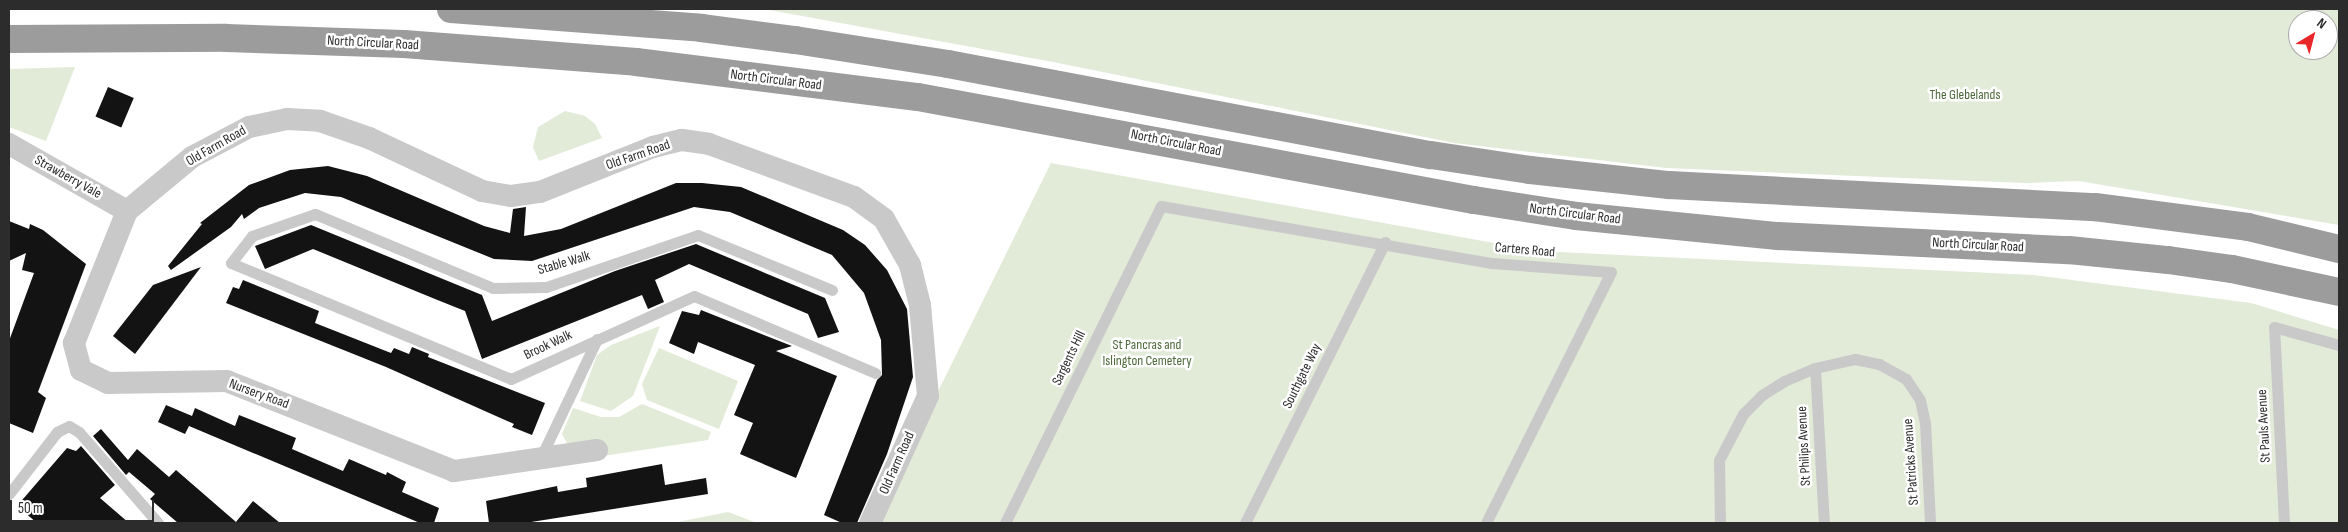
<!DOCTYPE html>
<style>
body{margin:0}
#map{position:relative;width:2348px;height:532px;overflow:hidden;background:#fff;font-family:"Sofia Sans Condensed",sans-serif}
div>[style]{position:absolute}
.green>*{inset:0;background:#e1ebd8}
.building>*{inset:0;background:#131313;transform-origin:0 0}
.service>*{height:11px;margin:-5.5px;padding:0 5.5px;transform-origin:5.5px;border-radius:5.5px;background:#c9c9c9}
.minor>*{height:22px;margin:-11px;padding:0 11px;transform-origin:11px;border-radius:11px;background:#c9c9c9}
.trunk>*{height:28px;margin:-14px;padding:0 14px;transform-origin:14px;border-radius:14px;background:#9c9c9c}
span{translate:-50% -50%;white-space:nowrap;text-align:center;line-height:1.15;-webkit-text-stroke:5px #fff;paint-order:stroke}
.street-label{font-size:14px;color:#2c2c2c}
.park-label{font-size:14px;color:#4c6839}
.frame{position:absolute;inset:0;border:10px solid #2c2c2c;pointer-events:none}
.north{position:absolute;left:2288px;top:10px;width:50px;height:50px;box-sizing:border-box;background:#fff;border:1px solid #ababab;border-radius:50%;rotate:37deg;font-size:14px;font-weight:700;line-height:20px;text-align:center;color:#2c2c2c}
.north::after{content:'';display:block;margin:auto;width:18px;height:22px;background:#ea2728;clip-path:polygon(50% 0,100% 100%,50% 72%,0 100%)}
.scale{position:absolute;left:10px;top:500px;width:144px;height:22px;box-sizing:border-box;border:2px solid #2c2c2c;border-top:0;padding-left:6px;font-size:15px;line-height:18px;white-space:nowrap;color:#2c2c2c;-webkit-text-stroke:4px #fff;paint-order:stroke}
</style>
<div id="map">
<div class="green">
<div style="clip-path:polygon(evenodd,764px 9px,2339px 9px,2339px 225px,2079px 181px,2024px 183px,1666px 168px,1454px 143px,1053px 62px,764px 9px,2298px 20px,2328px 20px,2328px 50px,2298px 50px,2298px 20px)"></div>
<div style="clip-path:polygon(75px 67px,46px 141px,9px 127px,9px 69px)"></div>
<div style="clip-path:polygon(565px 111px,585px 116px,595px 124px,602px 138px,539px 161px,533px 147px,538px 127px)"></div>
<div style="clip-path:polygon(1051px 163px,1538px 251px,2033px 275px,2251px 303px,2339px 330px,2339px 523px,873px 523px)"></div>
<div style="clip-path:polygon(660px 326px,633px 396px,611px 411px,580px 401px,597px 355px,611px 345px)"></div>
<div style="clip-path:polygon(659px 348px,738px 381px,719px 429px,647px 400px,642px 384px)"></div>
<div style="clip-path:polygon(642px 404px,711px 432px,708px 440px,603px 456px,569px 447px,562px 434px,573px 408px,601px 417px,619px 417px)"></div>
<div style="clip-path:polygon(728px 512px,757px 523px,673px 523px)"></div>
</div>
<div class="building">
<div style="left:108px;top:87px;width:28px;height:32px;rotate:23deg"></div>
<div style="clip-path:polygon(328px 166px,367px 176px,484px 226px,510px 233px,513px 209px,526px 207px,524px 236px,561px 229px,676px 183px,702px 183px,741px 187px,843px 230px,865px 245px,887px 270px,907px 309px,913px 377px,887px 454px,857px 523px,842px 523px,824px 515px,877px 380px,882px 375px,881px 340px,864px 293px,832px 255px,730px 212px,694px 207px,532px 261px,494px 259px,341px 197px,305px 193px,259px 208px,244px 219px,242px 214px,231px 227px,171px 270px,168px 266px,202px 224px,200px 223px,249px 185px,290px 170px)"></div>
<div style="clip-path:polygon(9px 221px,29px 229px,30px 224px,43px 230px,86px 264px,38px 392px,46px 398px,33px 433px,9px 423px,9px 341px,34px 273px,22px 270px,26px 253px,9px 261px)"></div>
<div style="clip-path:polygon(311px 225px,482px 295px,492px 321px,615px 271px,696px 244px,825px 298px,839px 332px,818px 338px,808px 314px,689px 264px,655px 280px,664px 302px,648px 309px,642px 295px,482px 359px,465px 311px,435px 299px,313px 249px,265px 269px,255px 246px)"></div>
<div style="clip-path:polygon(201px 267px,135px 354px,113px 336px,153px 285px)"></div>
<div style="clip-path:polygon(243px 280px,319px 311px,315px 323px,391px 353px,394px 348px,409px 354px,412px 347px,429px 354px,428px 357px,545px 403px,532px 435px,512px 427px,514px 424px,386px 367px,226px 303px,233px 287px,239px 289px)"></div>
<div style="clip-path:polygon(701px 310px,792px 346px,776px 351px,837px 376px,796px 478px,740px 454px,753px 423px,734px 415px,755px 365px,698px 342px,694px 354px,669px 343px,682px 311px,699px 315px)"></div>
<div style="clip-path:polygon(166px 405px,192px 416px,195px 408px,235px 426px,239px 415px,296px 438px,292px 449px,343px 471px,349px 459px,386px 475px,387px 472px,406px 482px,402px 492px,439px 508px,434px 523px,420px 523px,189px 426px,185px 434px,158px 422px)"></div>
<div style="clip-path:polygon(101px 429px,128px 460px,137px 449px,169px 477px,176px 470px,236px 522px,253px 501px,280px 523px,178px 523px,150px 499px,155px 494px,129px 472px,126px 475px,93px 436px)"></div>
<div style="clip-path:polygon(81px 446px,115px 485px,100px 498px,129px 523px,37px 523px,17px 506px,67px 448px,76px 451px)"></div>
<div style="clip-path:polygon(662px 464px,665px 485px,706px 478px,708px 494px,525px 523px,489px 523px,486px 501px,557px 486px,558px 492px,587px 487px,586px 478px)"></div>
</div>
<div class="service">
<div style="left:832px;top:290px;width:145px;rotate:-157.7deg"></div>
<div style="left:698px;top:235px;width:161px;rotate:161.1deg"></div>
<div style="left:546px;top:287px;width:53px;rotate:178.9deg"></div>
<div style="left:493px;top:288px;width:193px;rotate:-157.4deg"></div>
<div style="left:315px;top:214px;width:67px;rotate:160.8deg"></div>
<div style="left:252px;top:236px;width:34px;rotate:128deg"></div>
<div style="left:231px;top:263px;width:303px;rotate:22.5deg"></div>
<div style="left:511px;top:379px;width:201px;rotate:-24.4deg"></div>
<div style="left:694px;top:296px;width:197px;rotate:23deg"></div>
<div style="left:1815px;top:368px;width:155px;rotate:86.7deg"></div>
<div style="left:540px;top:459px;width:133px;rotate:-64.6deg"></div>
<div style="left:9px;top:494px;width:78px;rotate:-52.3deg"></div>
<div style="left:57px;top:432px;width:13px;rotate:-27deg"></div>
<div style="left:69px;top:426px;width:12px;rotate:31deg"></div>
<div style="left:79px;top:432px;width:121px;rotate:49deg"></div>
<div style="left:1005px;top:523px;width:353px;rotate:-63.8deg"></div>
<div style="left:1161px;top:206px;width:336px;rotate:9.8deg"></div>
<div style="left:1492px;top:263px;width:119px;rotate:4.3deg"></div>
<div style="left:1611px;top:272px;width:280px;rotate:116.5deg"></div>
<div style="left:1245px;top:523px;width:314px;rotate:-63.5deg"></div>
<div style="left:1720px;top:523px;width:63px;rotate:-90.9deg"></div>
<div style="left:1719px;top:460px;width:52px;rotate:-62.4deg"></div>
<div style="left:1743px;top:414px;width:27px;rotate:-45deg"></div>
<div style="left:1762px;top:395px;width:26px;rotate:-32deg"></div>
<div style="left:1784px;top:381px;width:34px;rotate:-23deg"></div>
<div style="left:1815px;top:368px;width:41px;rotate:-12.7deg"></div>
<div style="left:1855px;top:359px;width:25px;rotate:12deg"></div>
<div style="left:1879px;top:364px;width:31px;rotate:29deg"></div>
<div style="left:1906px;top:379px;width:25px;rotate:56deg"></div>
<div style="left:1920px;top:400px;width:24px;rotate:78deg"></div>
<div style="left:1925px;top:423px;width:100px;rotate:87.1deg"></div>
<div style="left:2284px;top:523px;width:196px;rotate:-92.9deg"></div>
<div style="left:2274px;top:327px;width:67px;rotate:15.5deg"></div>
</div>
<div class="minor">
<div style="left:9px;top:144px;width:136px;rotate:29.6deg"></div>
<div style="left:597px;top:450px;width:145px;rotate:171.6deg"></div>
<div style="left:454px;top:471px;width:244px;rotate:-158.4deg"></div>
<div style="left:227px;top:381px;width:119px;rotate:179deg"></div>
<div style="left:108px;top:383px;width:30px;rotate:-154deg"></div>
<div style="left:81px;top:370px;width:28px;rotate:-105deg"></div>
<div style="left:74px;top:343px;width:142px;rotate:-68.1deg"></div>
<div style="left:127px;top:211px;width:85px;rotate:-39.7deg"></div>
<div style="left:192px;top:157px;width:64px;rotate:-27.8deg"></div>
<div style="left:249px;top:127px;width:39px;rotate:-12deg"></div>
<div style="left:287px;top:119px;width:33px;rotate:3deg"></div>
<div style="left:320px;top:121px;width:52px;rotate:19.1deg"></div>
<div style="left:369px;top:138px;width:125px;rotate:25.1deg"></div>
<div style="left:482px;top:191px;width:29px;rotate:10deg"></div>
<div style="left:511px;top:196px;width:29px;rotate:-8deg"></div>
<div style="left:540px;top:192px;width:122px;rotate:-21.7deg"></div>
<div style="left:653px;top:147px;width:30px;rotate:-14deg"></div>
<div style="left:682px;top:140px;width:27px;rotate:8deg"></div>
<div style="left:709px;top:144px;width:154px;rotate:20.1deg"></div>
<div style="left:854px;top:197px;width:37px;rotate:36deg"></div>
<div style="left:884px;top:219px;width:53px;rotate:60.5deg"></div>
<div style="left:910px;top:265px;width:41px;rotate:76deg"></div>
<div style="left:920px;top:305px;width:91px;rotate:85deg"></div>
<div style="left:928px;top:396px;width:140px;rotate:114.5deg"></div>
</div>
<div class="trunk">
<div style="left:451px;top:9px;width:251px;rotate:4.3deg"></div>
<div style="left:701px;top:28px;width:95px;rotate:7.3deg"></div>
<div style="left:795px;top:40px;width:155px;rotate:8.9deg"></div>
<div style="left:948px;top:64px;width:491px;rotate:10.7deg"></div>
<div style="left:1431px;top:155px;width:100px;rotate:8.6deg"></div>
<div style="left:1530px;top:170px;width:140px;rotate:6.2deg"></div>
<div style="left:1669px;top:185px;width:427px;rotate:3deg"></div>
<div style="left:2095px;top:207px;width:154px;rotate:7.4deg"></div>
<div style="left:2248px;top:227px;width:94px;rotate:13.6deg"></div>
<div style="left:9px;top:39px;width:217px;rotate:-0.3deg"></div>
<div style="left:226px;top:38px;width:178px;rotate:1.9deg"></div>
<div style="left:404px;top:44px;width:233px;rotate:4.4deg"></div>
<div style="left:636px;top:62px;width:284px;rotate:7.1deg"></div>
<div style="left:918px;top:97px;width:565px;rotate:10.5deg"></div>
<div style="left:1474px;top:200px;width:103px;rotate:8.9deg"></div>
<div style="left:1576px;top:216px;width:203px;rotate:5.7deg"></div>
<div style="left:1778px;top:236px;width:291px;rotate:2.8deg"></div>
<div style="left:2069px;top:250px;width:100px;rotate:5.8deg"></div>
<div style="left:2168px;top:260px;width:65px;rotate:8deg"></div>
<div style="left:2232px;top:269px;width:109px;rotate:12.1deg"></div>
</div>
<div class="street-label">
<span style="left:373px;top:43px;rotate:3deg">North Circular Road</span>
<span style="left:776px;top:80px;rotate:7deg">North Circular Road</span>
<span style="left:1176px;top:143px;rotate:11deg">North Circular Road</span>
<span style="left:216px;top:146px;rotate:-30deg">Old Farm Road</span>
<span style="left:638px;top:155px;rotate:-19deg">Old Farm Road</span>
<span style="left:68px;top:177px;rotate:29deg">Strawberry Vale</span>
<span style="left:1575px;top:214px;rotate:7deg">North Circular Road</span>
<span style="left:1978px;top:245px;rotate:3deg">North Circular Road</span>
<span style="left:1525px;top:250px;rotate:5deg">Carters Road</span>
<span style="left:564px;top:263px;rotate:-16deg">Stable Walk</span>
<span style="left:548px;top:345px;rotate:-25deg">Brook Walk</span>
<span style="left:1069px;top:358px;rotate:-64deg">Sargents Hill</span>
<span style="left:1302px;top:376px;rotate:-64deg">Southgate Way</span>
<span style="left:259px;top:394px;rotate:20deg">Nursery Road</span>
<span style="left:2264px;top:426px;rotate:-93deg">St Pauls Avenue</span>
<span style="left:1804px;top:446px;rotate:-93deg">St Philips Avenue</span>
<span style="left:1911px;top:462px;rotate:-94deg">St Patricks Avenue</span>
<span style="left:897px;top:463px;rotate:-66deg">Old Farm Road</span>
</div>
<div class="park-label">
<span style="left:1965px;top:95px">The Glebelands</span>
<span style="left:1147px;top:353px">St Pancras and<br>Islington Cemetery</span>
</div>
<div class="frame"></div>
<div class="north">N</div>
<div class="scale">50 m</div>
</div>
